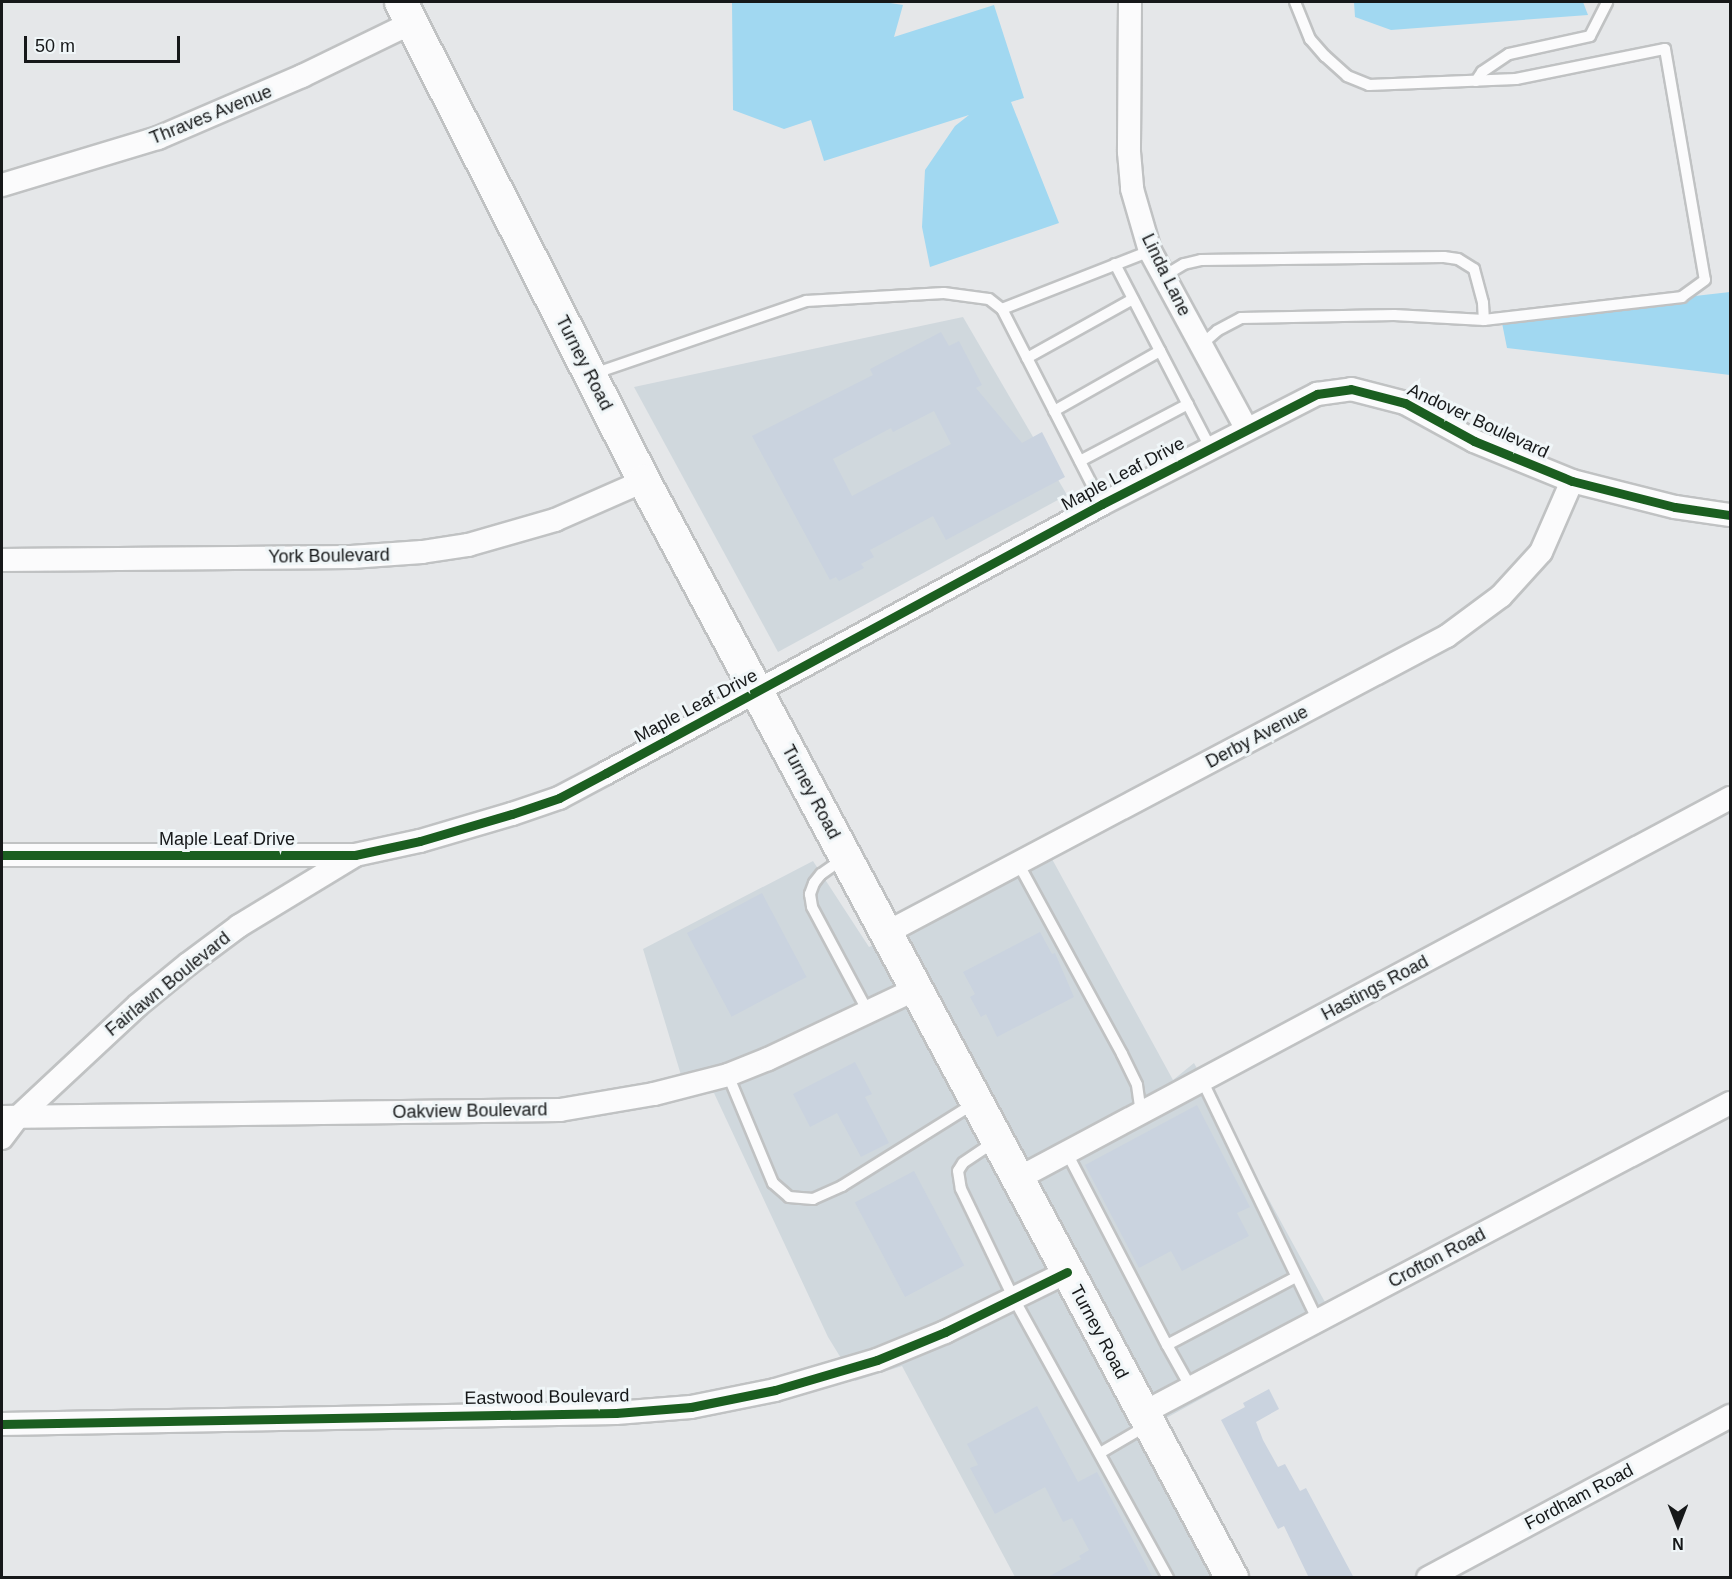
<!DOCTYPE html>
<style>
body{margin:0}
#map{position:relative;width:1732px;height:1579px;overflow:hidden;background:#e5e7e9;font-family:Arial,sans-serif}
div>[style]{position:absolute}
.built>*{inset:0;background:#d0d8dd}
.green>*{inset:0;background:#a1d8f1}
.building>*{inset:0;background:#cad3df;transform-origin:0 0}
.roads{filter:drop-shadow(2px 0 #c0c2c3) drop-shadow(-2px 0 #c0c2c3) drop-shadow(0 2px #c0c2c3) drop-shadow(0 -2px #c0c2c3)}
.service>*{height:10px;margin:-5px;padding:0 5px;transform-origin:5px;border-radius:5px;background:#fbfbfc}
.minor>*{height:22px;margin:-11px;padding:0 11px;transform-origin:11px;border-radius:11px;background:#fbfbfc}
.secondary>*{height:32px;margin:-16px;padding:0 16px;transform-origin:16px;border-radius:16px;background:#fbfbfc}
.cycleway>*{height:9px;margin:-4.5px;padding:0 4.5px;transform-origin:4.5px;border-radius:4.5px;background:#1b5e20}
span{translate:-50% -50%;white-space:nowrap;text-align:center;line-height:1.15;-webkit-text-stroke:6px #f0f6f8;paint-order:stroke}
.street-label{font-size:18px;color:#161819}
.frame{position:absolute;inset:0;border:3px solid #161819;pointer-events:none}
.north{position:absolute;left:1648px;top:1495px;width:60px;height:60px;-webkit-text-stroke:4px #f0f6f8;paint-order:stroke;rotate:180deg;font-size:16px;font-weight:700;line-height:24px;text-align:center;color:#161819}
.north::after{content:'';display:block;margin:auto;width:21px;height:27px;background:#161819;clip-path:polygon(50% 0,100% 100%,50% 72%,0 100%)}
.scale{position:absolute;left:24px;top:36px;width:156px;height:27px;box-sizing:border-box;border:3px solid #161819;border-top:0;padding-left:8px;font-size:18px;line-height:21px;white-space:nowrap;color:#161819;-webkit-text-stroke:4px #f0f6f8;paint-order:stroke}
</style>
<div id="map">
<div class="built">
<div style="clip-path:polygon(963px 317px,1067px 495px,778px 652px,634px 387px)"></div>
<div style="clip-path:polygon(1052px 859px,1173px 1080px,1194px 1063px,1337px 1324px,1159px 1422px,1245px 1577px,1015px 1577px,902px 1366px,855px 1381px,828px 1337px,714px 1093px,687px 1095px,643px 949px,813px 861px,869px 947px)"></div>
</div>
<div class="green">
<div style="clip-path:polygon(732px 2px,884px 2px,903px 5px,894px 37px,994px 5px,1024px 98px,1011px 102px,1059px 223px,930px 267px,922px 227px,925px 170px,955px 126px,969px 115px,824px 161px,811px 120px,784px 129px,733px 110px)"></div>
<div style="clip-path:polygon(1354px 2px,1583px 2px,1588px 15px,1391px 30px,1355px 17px)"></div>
<div style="clip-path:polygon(1730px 292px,1730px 375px,1507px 348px,1501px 318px)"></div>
</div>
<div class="building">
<div style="clip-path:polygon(evenodd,941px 332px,949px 346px,959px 341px,982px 385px,976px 388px,1022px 443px,1042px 432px,1065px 477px,946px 540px,933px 516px,870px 550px,874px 557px,861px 564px,864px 568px,839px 581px,836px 577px,830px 580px,752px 436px,873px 375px,870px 369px,941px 332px,934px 411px,951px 444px,852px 496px,833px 459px,891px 428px,893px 432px,934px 411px)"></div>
<div style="left:762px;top:893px;width:95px;height:85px;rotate:62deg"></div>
<div style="clip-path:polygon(1040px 932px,1052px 954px,1055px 953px,1074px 997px,997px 1037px,986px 1014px,981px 1017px,970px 997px,975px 994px,963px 972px)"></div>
<div style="clip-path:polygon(855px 1062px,872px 1094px,865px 1097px,889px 1143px,861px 1157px,837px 1113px,810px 1127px,793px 1094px)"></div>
<div style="clip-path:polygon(1197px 1105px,1250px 1207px,1237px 1213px,1249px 1236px,1182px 1271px,1171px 1251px,1139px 1268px,1085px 1165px)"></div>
<div style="left:914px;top:1171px;width:107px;height:67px;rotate:62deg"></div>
<div style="clip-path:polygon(1269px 1389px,1279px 1409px,1256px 1422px,1263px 1440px,1278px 1467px,1285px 1464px,1300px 1491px,1306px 1488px,1354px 1578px,1309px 1578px,1284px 1526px,1278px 1529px,1221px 1420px,1245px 1407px,1243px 1403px)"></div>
<div style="clip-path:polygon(1037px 1406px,1078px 1482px,1097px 1472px,1153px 1578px,1046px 1578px,1081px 1559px,1079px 1556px,1089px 1550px,1072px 1518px,1063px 1522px,1045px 1487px,995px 1514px,970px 1468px,978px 1465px,967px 1444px)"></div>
</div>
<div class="roads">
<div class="service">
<div style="left:1295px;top:2px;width:40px;rotate:68deg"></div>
<div style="left:1310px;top:39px;width:23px;rotate:49deg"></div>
<div style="left:1325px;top:56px;width:30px;rotate:42deg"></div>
<div style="left:1347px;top:76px;width:24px;rotate:22deg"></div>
<div style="left:1369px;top:85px;width:147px;rotate:-2.3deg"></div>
<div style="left:1516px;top:79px;width:152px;rotate:-11.4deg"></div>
<div style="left:1665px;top:49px;width:234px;rotate:80.2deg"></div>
<div style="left:1705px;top:280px;width:29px;rotate:144deg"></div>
<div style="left:1682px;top:297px;width:199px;rotate:173.4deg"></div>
<div style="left:1476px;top:81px;width:11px;rotate:-56deg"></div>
<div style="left:1482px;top:72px;width:32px;rotate:-34deg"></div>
<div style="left:1509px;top:54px;width:83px;rotate:-12.5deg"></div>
<div style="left:1590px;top:36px;width:38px;rotate:-63deg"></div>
<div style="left:1115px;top:264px;width:206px;rotate:62.6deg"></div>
<div style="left:1164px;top:276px;width:23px;rotate:-31deg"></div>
<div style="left:1184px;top:264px;width:17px;rotate:-13deg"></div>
<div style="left:1201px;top:260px;width:243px;rotate:-0.7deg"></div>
<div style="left:1444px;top:257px;width:14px;rotate:8deg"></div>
<div style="left:1458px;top:259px;width:19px;rotate:32deg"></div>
<div style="left:1474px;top:269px;width:35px;rotate:75deg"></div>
<div style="left:1483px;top:303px;width:17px;rotate:87deg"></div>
<div style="left:1484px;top:320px;width:90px;rotate:-176.8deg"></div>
<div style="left:1394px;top:315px;width:153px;rotate:178.9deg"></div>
<div style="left:1241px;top:318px;width:27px;rotate:152deg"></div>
<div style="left:1217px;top:331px;width:21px;rotate:139deg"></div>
<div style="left:1002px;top:309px;width:159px;rotate:-21.4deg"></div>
<div style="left:1027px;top:358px;width:121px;rotate:-29.1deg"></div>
<div style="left:593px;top:374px;width:225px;rotate:-18.9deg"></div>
<div style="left:806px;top:301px;width:138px;rotate:-3.3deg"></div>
<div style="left:944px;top:293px;width:45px;rotate:7.6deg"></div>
<div style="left:989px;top:299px;width:16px;rotate:38deg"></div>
<div style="left:1002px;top:309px;width:219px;rotate:62.9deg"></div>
<div style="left:1054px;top:411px;width:122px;rotate:-29.5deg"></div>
<div style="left:1080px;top:461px;width:122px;rotate:-27.8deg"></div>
<div style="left:844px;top:858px;width:28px;rotate:145deg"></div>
<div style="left:821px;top:874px;width:11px;rotate:128deg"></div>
<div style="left:814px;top:883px;width:12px;rotate:110deg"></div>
<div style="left:810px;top:894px;width:13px;rotate:81deg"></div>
<div style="left:812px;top:907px;width:119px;rotate:61.9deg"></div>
<div style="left:1018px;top:863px;width:217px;rotate:61.4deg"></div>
<div style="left:1122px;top:1054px;width:34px;rotate:64deg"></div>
<div style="left:1137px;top:1085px;width:28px;rotate:82deg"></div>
<div style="left:728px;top:1075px;width:117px;rotate:67.4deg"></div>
<div style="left:773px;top:1183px;width:21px;rotate:41deg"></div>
<div style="left:789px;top:1197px;width:24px;rotate:5deg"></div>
<div style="left:813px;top:1199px;width:32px;rotate:-24deg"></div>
<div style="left:842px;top:1186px;width:157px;rotate:-32deg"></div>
<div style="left:1202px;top:1080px;width:267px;rotate:64.3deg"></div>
<div style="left:994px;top:1142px;width:37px;rotate:146deg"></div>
<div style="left:963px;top:1163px;width:9px;rotate:122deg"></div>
<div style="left:958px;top:1171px;width:18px;rotate:81deg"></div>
<div style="left:961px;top:1189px;width:122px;rotate:64.3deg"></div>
<div style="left:1014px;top:1299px;width:319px;rotate:61.1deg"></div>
<div style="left:1067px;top:1153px;width:216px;rotate:62.5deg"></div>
<div style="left:1167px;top:1345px;width:146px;rotate:-27.8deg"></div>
<div style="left:1167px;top:1345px;width:49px;rotate:60.8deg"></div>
<div style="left:1100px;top:1453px;width:56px;rotate:-30.3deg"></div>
</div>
<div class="minor">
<div style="left:1130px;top:2px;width:150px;rotate:90.4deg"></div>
<div style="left:1129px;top:152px;width:37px;rotate:85deg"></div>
<div style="left:1132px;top:189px;width:65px;rotate:73.8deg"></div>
<div style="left:1150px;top:251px;width:201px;rotate:61.5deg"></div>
<div style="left:2px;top:185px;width:163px;rotate:-16.8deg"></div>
<div style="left:158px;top:138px;width:157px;rotate:-23.3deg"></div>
<div style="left:302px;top:76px;width:121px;rotate:-25.9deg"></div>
<div style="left:2px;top:560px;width:349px;rotate:-0.5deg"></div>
<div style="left:351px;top:557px;width:71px;rotate:-4deg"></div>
<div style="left:422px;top:552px;width:47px;rotate:-8.7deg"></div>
<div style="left:468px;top:545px;width:91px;rotate:-16deg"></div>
<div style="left:555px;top:520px;width:97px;rotate:-23.7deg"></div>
<div style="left:2px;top:855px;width:353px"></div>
<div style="left:355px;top:855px;width:66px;rotate:-12.2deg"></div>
<div style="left:420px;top:841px;width:96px;rotate:-16.4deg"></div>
<div style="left:512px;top:814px;width:50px;rotate:-18.8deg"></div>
<div style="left:559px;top:798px;width:53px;rotate:-28deg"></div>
<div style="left:606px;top:773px;width:564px;rotate:-28.47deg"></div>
<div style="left:1102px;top:504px;width:242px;rotate:-27.1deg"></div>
<div style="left:1317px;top:394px;width:34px;rotate:-8deg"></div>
<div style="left:1351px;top:389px;width:56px;rotate:14.5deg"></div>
<div style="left:1405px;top:403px;width:79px;rotate:28.8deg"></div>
<div style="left:1474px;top:441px;width:106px;rotate:22.2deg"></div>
<div style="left:1572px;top:481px;width:106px;rotate:14.2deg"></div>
<div style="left:1675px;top:507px;width:56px;rotate:8.3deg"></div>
<div style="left:886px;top:933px;width:635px;rotate:-27.9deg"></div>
<div style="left:1447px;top:636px;width:67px;rotate:-36.5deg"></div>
<div style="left:1501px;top:596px;width:59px;rotate:-47.7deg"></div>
<div style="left:1541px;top:552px;width:77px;rotate:-66.4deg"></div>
<div style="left:2px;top:1117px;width:558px;rotate:-0.72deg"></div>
<div style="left:560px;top:1110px;width:95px;rotate:-9.7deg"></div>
<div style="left:654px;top:1094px;width:76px;rotate:-14.4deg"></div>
<div style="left:728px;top:1075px;width:43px;rotate:-21.8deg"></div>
<div style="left:768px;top:1059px;width:164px;rotate:-25.3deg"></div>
<div style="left:2px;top:1138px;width:26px;rotate:-53deg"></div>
<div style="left:18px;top:1117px;width:164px;rotate:-43deg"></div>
<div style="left:138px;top:1005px;width:65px;rotate:-39.4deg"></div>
<div style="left:188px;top:964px;width:64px;rotate:-36.7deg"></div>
<div style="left:239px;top:926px;width:135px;rotate:-31.3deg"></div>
<div style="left:1019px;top:1178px;width:806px;rotate:-28.12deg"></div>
<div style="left:1143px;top:1413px;width:664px;rotate:-27.84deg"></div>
<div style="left:2px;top:1424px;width:614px;rotate:-1.03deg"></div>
<div style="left:616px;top:1413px;width:75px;rotate:-4.6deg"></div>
<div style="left:691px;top:1407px;width:86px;rotate:-11.4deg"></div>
<div style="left:775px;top:1390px;width:106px;rotate:-16.4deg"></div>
<div style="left:877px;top:1360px;width:74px;rotate:-22.4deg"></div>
<div style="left:945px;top:1332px;width:136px;rotate:-26.2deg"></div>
<div style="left:1428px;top:1578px;width:343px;rotate:-28.2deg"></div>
</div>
<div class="secondary">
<div style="left:401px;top:2px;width:537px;rotate:63.1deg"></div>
<div style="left:644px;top:481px;width:1245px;rotate:61.81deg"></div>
</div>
</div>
<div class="cycleway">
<div style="left:2px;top:855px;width:353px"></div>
<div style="left:355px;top:855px;width:66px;rotate:-12.2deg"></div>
<div style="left:420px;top:841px;width:96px;rotate:-16.4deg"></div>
<div style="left:512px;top:814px;width:50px;rotate:-18.8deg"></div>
<div style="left:559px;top:798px;width:53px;rotate:-28deg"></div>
<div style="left:606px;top:773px;width:564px;rotate:-28.47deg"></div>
<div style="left:1102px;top:504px;width:242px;rotate:-27.1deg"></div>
<div style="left:1317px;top:394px;width:34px;rotate:-8deg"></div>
<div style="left:1351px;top:389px;width:56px;rotate:14.5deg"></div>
<div style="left:1405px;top:403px;width:79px;rotate:28.8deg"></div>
<div style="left:1474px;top:441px;width:106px;rotate:22.2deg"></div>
<div style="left:1572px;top:481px;width:106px;rotate:14.2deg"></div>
<div style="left:1675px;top:507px;width:56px;rotate:8.3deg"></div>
<div style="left:2px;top:1424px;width:614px;rotate:-1.03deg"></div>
<div style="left:616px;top:1413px;width:75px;rotate:-4.6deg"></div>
<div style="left:691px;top:1407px;width:86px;rotate:-11.4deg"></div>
<div style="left:775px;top:1390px;width:106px;rotate:-16.4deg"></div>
<div style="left:877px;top:1360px;width:74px;rotate:-22.4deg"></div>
<div style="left:945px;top:1332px;width:136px;rotate:-26.2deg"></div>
</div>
<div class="street-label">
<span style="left:211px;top:115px;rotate:-22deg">Thraves Avenue</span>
<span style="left:1166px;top:275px;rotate:64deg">Linda Lane</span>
<span style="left:584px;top:363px;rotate:63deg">Turney Road</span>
<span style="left:1478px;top:421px;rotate:25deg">Andover Boulevard</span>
<span style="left:1123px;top:474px;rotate:-28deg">Maple Leaf Drive</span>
<span style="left:329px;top:556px;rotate:-1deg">York Boulevard</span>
<span style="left:696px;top:706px;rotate:-28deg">Maple Leaf Drive</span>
<span style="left:1257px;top:737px;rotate:-28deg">Derby Avenue</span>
<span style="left:811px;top:792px;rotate:62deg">Turney Road</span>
<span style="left:227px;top:839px">Maple Leaf Drive</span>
<span style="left:168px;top:984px;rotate:-39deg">Fairlawn Boulevard</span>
<span style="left:1375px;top:988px;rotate:-28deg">Hastings Road</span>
<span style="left:470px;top:1111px;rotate:-1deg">Oakview Boulevard</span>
<span style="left:1437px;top:1258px;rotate:-28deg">Crofton Road</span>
<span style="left:1099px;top:1332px;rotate:62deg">Turney Road</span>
<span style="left:547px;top:1397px;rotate:-1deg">Eastwood Boulevard</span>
<span style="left:1579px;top:1497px;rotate:-28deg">Fordham Road</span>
</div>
<div class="frame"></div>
<div class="north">N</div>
<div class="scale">50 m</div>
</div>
